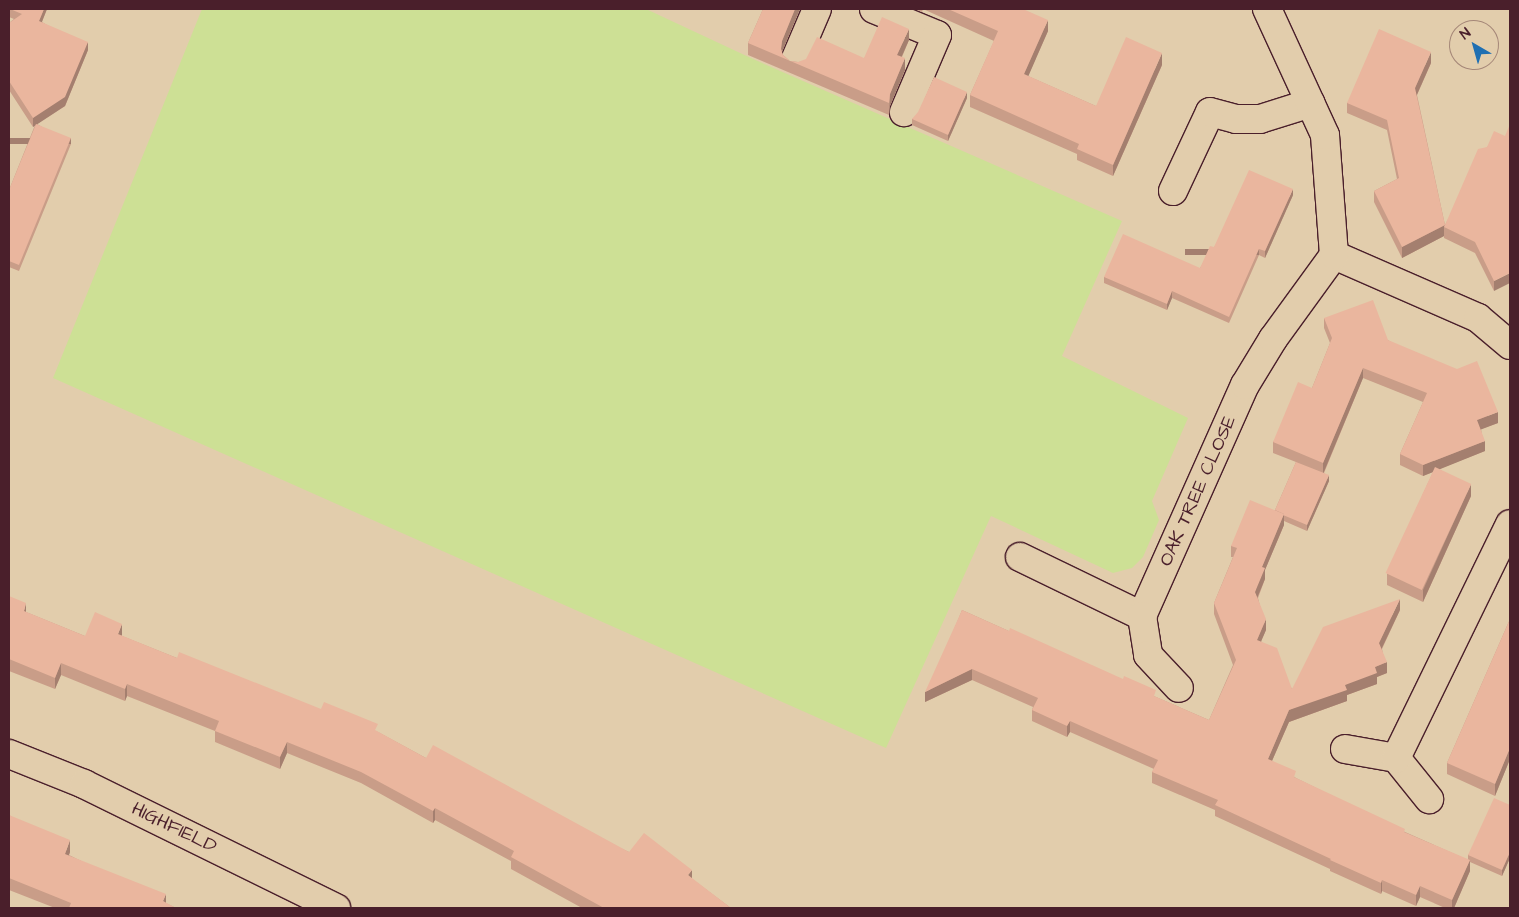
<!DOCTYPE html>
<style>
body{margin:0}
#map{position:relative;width:1519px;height:917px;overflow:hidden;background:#e2cdac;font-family:"Architects Daughter",sans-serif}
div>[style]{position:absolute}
.green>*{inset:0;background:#cde095}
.roads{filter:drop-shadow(1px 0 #4a1f2b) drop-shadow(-1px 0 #4a1f2b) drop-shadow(0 1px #4a1f2b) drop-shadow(0 -1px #4a1f2b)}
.minor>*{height:28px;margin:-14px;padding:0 14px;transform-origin:14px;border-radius:14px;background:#e2cdac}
.wall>*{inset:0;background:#c99d88}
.shaded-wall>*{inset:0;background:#a47f6f;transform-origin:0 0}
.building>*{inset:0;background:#eab69e;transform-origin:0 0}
span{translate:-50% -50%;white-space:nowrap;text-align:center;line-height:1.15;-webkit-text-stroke:5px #e2cdac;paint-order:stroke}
.street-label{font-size:19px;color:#4a1f2b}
.frame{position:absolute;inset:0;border:10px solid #4a1f2b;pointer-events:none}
.north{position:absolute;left:1449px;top:20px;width:50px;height:50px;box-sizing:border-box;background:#e2cdac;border:1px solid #a58778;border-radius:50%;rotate:322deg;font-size:14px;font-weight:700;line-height:20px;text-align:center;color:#4a1f2b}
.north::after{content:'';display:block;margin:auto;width:18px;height:22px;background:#1f6fb2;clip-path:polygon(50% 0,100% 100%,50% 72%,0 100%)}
</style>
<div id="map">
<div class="green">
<div style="clip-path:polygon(202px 9px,646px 9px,753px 59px,1122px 221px,1062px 356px,1188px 418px,1152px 501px,1159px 520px,1143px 557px,1132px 568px,1113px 573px,991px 516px,886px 748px,53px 378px)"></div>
</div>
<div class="roads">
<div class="minor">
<div style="left:874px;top:9px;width:68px;rotate:22.4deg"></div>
<div style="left:937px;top:35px;width:84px;rotate:113.2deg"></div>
<div style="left:796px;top:58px;width:53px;rotate:-66.8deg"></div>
<div style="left:1173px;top:191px;width:87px;rotate:-64.9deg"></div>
<div style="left:1210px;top:112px;width:27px;rotate:15deg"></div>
<div style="left:1236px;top:119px;width:24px"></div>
<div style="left:1260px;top:119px;width:53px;rotate:-17.4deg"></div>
<div style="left:1334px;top:255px;width:157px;rotate:23.6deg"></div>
<div style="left:1478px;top:318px;width:42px;rotate:40.2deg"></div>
<div style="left:1020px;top:557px;width:136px;rotate:25.8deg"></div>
<div style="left:1142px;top:616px;width:253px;rotate:-66deg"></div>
<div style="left:1245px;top:385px;width:54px;rotate:-58.7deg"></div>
<div style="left:1273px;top:339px;width:104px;rotate:-54deg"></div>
<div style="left:1334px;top:255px;width:120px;rotate:-94.3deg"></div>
<div style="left:1325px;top:135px;width:139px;rotate:-114.7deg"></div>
<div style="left:1142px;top:616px;width:39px;rotate:81deg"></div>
<div style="left:1148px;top:655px;width:45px;rotate:46.8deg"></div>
<div style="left:1345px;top:749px;width:52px;rotate:10deg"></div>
<div style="left:1396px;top:758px;width:53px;rotate:51.2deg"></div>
<div style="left:9px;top:754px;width:81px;rotate:21.8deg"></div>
<div style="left:84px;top:784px;width:281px;rotate:26.2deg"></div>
<div style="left:1396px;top:758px;width:260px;rotate:-64deg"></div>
</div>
</div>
<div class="wall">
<div style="clip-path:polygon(9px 9px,47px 9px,42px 22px,88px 50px,65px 106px,37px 124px,71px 144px,19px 271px,9px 267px,9px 190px,35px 125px,33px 127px,9px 90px,9px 23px,14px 19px,9px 17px)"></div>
<div style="clip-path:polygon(763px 9px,800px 9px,782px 52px,783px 55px,790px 61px,798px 62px,864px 58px,909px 40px,902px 57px,905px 70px,890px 106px,889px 115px,748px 55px,748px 43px)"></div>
<div style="clip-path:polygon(914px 9px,1023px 9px,1048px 31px,1028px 76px,1096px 106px,1162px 65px,1113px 176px,1077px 160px,1077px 154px,970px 107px,970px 95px,994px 41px,923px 9px,922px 12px)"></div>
<div style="clip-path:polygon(1431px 63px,1417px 95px,1445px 225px,1487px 147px,1505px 136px,1494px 291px,1475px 253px,1444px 238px,1444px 236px,1402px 258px,1374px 202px,1374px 191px,1397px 179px,1387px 130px,1347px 113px,1347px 103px)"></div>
<div style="clip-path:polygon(967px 98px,948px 141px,912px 125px,912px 119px)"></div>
<div style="clip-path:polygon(1293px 195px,1265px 258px,1259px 255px,1229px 323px,1172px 298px,1167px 310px,1104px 283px,1104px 277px,1200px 268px,1214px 247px)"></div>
<div style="clip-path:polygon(1324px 318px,1388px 340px,1498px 423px,1481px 429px,1485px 451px,1439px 469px,1471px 496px,1423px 602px,1387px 585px,1387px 574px,1433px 472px,1423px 476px,1400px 465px,1400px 454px,1423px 402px,1363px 378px,1324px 473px,1329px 481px,1307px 531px,1284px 521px,1284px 525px,1265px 570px,1265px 579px,1258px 598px,1266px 630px,1261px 641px,1292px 689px,1400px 610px,1382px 649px,1387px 673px,1377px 677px,1377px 684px,1347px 695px,1347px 701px,1289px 722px,1272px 761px,1296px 778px,1405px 832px,1468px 860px,1468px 855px,1510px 805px,1510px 858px,1502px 876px,1470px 862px,1470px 871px,1454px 908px,1445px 908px,1420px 897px,1416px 906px,1382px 891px,1381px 894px,1330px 871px,1330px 869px,1215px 816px,1215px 810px,1152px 783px,1152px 772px,1154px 769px,1070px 732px,1067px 737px,1032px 721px,1032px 710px,1033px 707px,972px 680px,925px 702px,962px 610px,1156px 697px,1209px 720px,1233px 665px,1214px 614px,1214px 603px,1233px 557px,1231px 557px,1231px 546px,1275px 510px,1296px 462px,1273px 453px,1273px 442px,1312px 388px,1330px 343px,1324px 328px)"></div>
<div style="clip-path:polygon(9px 596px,26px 612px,85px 636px,122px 636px,177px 658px,378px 732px,426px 758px,629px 852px,692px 879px,731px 908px,582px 908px,511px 869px,511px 861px,435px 820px,433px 823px,361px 783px,287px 753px,280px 769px,215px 742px,215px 731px,127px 696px,125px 701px,61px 675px,55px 689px,9px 671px)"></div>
<div style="clip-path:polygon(1510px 619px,1510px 759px,1495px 796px,1447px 774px,1447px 763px)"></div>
<div style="clip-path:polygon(9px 815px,70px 852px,69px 855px,176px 908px,55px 908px,9px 890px)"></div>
</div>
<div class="shaded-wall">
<div style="clip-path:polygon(44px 9px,47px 9px,39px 29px,39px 21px)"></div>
<div style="clip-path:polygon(795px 9px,800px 9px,782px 52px,781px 49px,782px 41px)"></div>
<div style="clip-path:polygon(1048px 20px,1048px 31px,1024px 86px,1024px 74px)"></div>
<div style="clip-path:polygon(909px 29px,909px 40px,897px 67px,897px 55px)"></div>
<div style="clip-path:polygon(88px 42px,88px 50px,65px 106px,33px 127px,33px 118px)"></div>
<div style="clip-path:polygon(1431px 52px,1431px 63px,1415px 99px,1415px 88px)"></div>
<div style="clip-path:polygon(1162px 53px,1162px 65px,1113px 176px,1113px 165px)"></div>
<div style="clip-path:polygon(905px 58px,905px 70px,890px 106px,889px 115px,890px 94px)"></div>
<div style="clip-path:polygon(967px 92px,967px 98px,948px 141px,948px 135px)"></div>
<div style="left:71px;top:138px;width:6px;height:137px;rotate:90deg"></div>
<div style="clip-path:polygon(1293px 189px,1293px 195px,1265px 258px,1265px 251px)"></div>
<div style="clip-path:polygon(1445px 225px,1444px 227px,1444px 236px,1402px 258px,1402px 247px)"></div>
<div style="left:1259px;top:249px;width:6px;height:74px;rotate:90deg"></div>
<div style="clip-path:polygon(1510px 273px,1510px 283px,1494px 291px,1494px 281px)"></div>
<div style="clip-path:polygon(1172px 291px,1172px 298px,1167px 310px,1167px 304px)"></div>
<div style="clip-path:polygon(1363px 368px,1363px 378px,1323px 474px,1323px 463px)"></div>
<div style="clip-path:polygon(1498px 412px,1498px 423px,1477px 431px,1477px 420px)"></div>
<div style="clip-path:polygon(1485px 441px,1485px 451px,1423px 476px,1423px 465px)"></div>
<div style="clip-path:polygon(1329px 475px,1329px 481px,1307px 531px,1307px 525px)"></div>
<div style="clip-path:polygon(1471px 484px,1471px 496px,1423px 602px,1423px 590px)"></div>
<div style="clip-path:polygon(1284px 514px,1284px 525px,1265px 570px,1265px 579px,1255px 603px,1255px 592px,1262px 567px)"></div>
<div style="clip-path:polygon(1400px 599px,1400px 610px,1379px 654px,1379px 643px)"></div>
<div style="clip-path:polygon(26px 603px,26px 614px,24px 611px)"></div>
<div style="clip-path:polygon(1266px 619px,1266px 630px,1257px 651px,1257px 640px)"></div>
<div style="clip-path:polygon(122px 624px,122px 635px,118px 646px,118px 634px)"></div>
<div style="clip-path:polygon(1387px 662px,1387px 673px,1377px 677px,1377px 684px,1347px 695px,1347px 701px,1289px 722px,1268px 770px,1268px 759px,1289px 710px,1345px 685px,1375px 667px)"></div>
<div style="clip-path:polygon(61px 663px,61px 675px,55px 689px,55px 678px)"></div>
<div style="clip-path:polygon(972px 669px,972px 680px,925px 702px,925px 692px)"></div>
<div style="clip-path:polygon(127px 684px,127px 696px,125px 701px,125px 689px)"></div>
<div style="clip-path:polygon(1070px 721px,1070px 732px,1067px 737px,1067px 726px)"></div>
<div style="clip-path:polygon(287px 742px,287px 753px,280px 769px,280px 757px)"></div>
<div style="clip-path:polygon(1510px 748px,1510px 759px,1495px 796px,1495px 784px)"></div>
<div style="clip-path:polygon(435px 808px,435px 820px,433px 823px,433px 811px)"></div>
<div style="clip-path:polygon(70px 840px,70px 852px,65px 865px,65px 854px)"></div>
<div style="clip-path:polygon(1510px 852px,1510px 858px,1502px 876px,1502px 870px)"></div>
<div style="clip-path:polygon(1470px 860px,1470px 871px,1454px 908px,1452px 908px,1452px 900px)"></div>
<div style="clip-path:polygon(692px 870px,692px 881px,688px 875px)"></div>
<div style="clip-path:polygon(1382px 880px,1382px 891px,1381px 894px,1381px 883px)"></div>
<div style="clip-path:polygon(1420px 886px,1420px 897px,1416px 906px,1416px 895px)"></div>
<div style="clip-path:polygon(166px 894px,166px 906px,163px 901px)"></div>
</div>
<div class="building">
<div style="clip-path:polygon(10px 9px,44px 9px,39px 21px,88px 42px,65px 97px,33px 118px,9px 81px,9px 23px,22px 14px)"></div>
<div style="clip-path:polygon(763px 9px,795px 9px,782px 41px,781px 49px,783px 55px,790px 61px,798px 62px,806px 59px,817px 37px,864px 58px,882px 17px,909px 29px,897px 55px,905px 58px,890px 94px,889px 103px,748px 43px)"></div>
<div style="clip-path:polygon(948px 9px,1023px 9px,1048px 20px,1024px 74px,1096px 106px,1126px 37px,1162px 53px,1113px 165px,1077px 149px,1079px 144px,970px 95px,998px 31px)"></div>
<div style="clip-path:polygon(1379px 29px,1431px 52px,1415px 88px,1445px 225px,1478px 149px,1487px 147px,1494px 131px,1505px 136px,1510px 124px,1510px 273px,1494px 281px,1475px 242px,1444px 227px,1445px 225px,1402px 247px,1374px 191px,1399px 178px,1387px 120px,1347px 103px)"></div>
<div style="clip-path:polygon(934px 77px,967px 92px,948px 135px,912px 119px,918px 112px)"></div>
<div style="clip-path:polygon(36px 124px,71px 138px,19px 265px,9px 261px,9px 190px)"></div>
<div style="clip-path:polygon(1249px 170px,1293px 189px,1265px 251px,1259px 249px,1229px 317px,1172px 291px,1167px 304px,1104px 277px,1123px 234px,1200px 268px,1210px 246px,1214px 247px)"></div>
<div style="clip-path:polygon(1373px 300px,1388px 340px,1457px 369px,1477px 361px,1498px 412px,1477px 420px,1485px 441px,1423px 465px,1400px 454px,1427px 393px,1363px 368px,1323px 463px,1273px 442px,1298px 382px,1312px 388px,1332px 338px,1324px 318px)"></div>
<div style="clip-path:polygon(1296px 462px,1329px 475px,1307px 525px,1283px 515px,1284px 514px,1275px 510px)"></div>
<div style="left:1435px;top:467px;width:40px;height:117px;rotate:25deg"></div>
<div style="clip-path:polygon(1250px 500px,1284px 514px,1262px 567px,1265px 568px,1255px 592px,1266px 619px,1257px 640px,1277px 648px,1292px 689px,1323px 627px,1400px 599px,1379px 643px,1387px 662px,1375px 667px,1377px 673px,1345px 685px,1347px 690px,1289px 710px,1268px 759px,1296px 771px,1294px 777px,1405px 829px,1404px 832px,1470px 860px,1452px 900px,1420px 886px,1416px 895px,1382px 880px,1381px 883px,1330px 860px,1331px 859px,1215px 805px,1218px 800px,1152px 772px,1158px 760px,1070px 721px,1067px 726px,1032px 710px,1038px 698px,972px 669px,925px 692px,962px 610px,1009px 631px,1010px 628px,1123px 679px,1124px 676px,1156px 690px,1154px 696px,1209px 720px,1236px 660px,1214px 603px,1237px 548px,1231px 546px)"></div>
<div style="clip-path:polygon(9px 596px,26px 603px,24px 611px,85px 636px,95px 612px,122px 624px,118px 634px,177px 658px,179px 652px,321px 709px,324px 702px,378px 724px,375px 730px,426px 758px,433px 745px,629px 852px,644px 833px,692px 870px,688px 875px,731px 908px,604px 908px,511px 857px,514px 851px,435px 808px,433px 811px,361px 772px,287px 742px,280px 757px,215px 731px,219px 721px,127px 684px,125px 689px,61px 663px,55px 678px,9px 659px)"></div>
<div style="clip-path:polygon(1510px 619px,1510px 720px,1509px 723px,1510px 723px,1510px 748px,1495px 784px,1447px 763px)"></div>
<div style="clip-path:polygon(1494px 798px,1510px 805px,1510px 852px,1502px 870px,1468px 855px)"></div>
<div style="clip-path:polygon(9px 815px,70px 840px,65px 854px,166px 894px,163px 901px,176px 908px,69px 908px,71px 903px,9px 878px)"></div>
</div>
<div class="street-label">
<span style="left:1198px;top:491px;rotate:-66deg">OAK TREE CLOSE</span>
<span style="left:174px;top:828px;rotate:26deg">HIGHFIELD</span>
</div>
<div class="frame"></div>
<div class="north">N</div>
</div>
